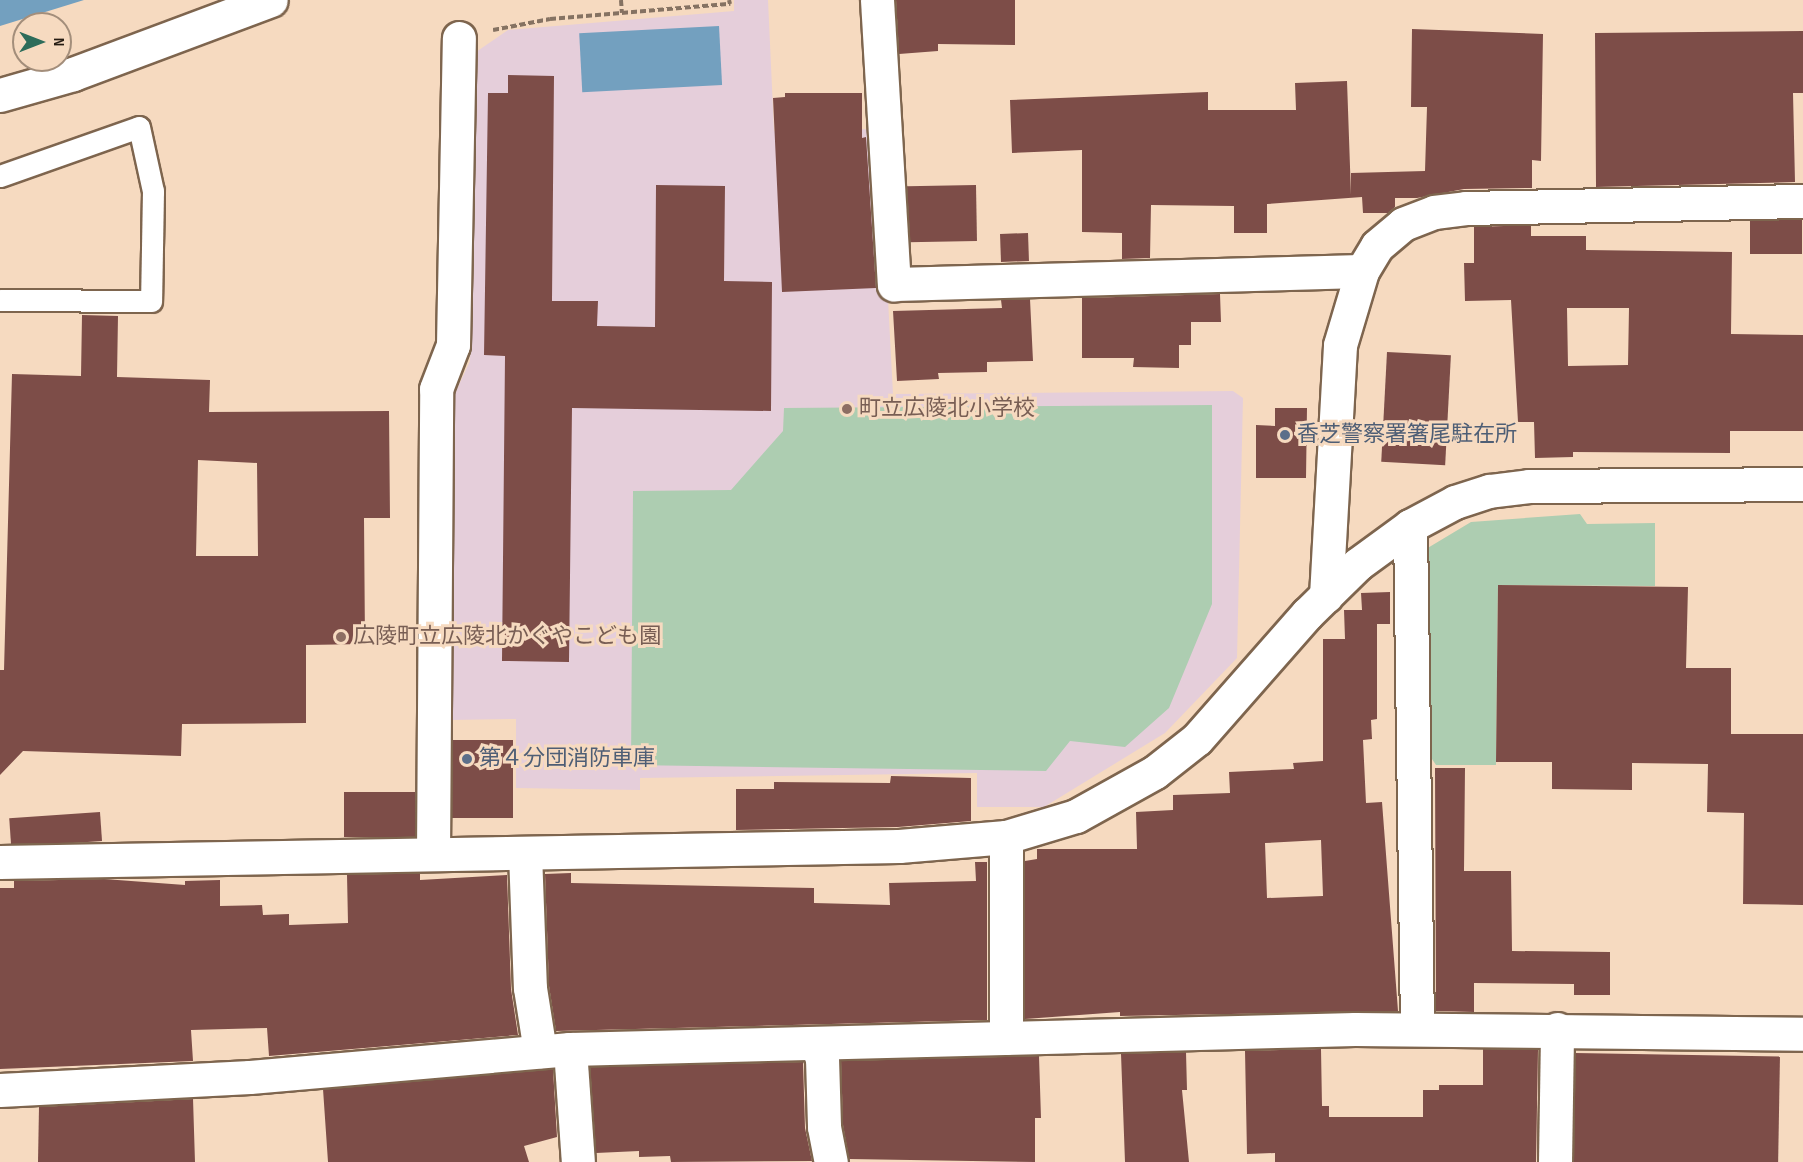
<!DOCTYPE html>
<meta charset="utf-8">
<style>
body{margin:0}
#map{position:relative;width:1803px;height:1162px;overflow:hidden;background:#f6dac0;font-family:"Sofia Sans Condensed","Noto Sans JP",sans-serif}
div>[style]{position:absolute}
.education>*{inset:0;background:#e5ceda}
.green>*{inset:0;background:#adcdb1}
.water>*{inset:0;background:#73a0bf;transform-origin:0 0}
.building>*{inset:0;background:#7d4d48;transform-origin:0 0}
.path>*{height:4px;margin-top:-2px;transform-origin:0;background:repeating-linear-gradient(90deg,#857262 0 6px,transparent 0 9px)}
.roads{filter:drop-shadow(2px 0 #7e654e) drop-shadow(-2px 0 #7e654e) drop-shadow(0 2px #7e654e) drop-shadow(0 -2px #7e654e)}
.lane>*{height:21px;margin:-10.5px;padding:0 10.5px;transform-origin:10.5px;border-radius:10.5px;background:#fff}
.street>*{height:33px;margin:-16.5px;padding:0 16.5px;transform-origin:16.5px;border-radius:16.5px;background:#fff}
.secondary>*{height:33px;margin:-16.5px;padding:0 16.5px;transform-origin:16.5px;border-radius:16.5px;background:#fff}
.dots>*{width:16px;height:16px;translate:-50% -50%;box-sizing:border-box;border:3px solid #f6dac0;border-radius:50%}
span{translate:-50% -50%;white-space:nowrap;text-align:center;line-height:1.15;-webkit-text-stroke:6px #f6dac0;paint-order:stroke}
.education-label{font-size:22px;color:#785e54}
.left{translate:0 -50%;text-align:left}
.service-label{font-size:22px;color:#4e5e75}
.north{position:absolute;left:12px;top:12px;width:60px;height:60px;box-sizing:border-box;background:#f6dac0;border:2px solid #a38e7b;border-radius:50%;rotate:90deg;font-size:16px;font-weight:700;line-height:24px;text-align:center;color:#261c13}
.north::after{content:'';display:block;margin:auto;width:21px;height:27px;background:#2d6c5a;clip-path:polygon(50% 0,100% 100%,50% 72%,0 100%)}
</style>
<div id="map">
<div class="education">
<div style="clip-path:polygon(734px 0,768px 0,774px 131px,879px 129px,893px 394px,1233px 391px,1243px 398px,1237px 658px,1165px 733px,1044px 807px,977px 807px,977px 773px,640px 778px,640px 790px,516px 788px,516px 719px,450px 720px,451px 402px,470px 361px,476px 52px,508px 30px,734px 11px)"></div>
</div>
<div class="green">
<div style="clip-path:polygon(1212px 405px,1212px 604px,1169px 708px,1125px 747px,1070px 741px,1046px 771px,631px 765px,633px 491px,731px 490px,783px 431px,784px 408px)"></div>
<div style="clip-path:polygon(1580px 514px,1587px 524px,1655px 523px,1655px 586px,1498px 585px,1496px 765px,1436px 765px,1422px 744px,1421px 552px,1471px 522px)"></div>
</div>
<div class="water">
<div style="clip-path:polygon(0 0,84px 0,0 26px)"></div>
<div style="left:719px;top:26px;width:59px;height:140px;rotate:87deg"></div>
</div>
<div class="building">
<div style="clip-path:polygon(896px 0,1015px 0,1015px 45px,938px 44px,938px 51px,899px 54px)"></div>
<div style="clip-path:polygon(1412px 29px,1543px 34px,1541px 161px,1532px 160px,1532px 188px,1464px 189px,1417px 198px,1395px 198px,1395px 207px,1388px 213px,1363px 213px,1362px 197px,1267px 204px,1267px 233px,1234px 233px,1234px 206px,1151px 205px,1150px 258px,1122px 259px,1122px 233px,1082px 232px,1082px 150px,1012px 153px,1010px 100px,1208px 92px,1208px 110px,1296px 110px,1295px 83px,1347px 81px,1351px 195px,1351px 173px,1425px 171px,1427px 107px,1411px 107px)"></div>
<div style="clip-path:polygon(1803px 31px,1803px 93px,1793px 93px,1795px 182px,1596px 187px,1595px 33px)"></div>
<div style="clip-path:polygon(508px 75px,554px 76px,552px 301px,598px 301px,597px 326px,655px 327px,656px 185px,725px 186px,724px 281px,772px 282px,771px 411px,572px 408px,569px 662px,502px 661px,505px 356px,484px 355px,488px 93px,508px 93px)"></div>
<div style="clip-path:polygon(785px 93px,862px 93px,862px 138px,866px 137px,876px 288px,782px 292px,773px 98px,785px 97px)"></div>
<div style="left:976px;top:185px;width:56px;height:69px;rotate:89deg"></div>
<div style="left:1802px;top:220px;width:34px;height:52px;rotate:90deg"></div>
<div style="clip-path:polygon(evenodd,1531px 225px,1531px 236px,1586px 236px,1586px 250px,1732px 252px,1731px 334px,1803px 335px,1803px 431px,1730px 431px,1730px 453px,1573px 452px,1573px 457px,1535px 458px,1534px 422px,1518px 422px,1511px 300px,1465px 301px,1464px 263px,1474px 263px,1474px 227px,1531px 225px,1567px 308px,1629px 308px,1628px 365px,1568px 366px,1567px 308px)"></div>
<div style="left:1028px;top:233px;width:28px;height:28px;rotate:88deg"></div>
<div style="clip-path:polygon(1220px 294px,1221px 322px,1191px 322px,1191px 345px,1179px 345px,1179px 368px,1133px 367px,1134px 358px,1082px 358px,1082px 298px)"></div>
<div style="clip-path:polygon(1030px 299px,1033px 361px,987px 362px,987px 372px,938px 373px,939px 379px,897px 381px,893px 311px,1002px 308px,1001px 300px)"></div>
<div style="clip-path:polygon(evenodd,82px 315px,118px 316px,117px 377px,210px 380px,209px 412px,389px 411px,390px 518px,364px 518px,365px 644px,306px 645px,306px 723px,182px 724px,181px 756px,23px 751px,0 775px,0 670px,4px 670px,12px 374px,81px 376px,82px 315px,198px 460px,257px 463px,258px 556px,196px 556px,198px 460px)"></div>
<div style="left:1387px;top:352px;width:64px;height:110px;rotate:3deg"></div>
<div style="clip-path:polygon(1275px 408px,1307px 408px,1306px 478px,1256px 478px,1256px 425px,1275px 426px)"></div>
<div style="clip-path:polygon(1498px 585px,1688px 587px,1686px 668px,1731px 668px,1731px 734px,1803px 734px,1803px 905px,1743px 904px,1744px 813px,1707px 812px,1708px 764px,1632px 763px,1632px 790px,1552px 789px,1552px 762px,1496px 762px)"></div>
<div style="clip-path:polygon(evenodd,1390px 592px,1390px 624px,1377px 624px,1377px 719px,1371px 720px,1372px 739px,1363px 740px,1366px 803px,1382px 802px,1398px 1011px,1120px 1016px,1120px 1012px,1025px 1019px,1025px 861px,1037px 859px,1037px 849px,1137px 849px,1136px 812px,1173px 810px,1173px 795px,1230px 793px,1229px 772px,1294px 769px,1293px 763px,1323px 761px,1323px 639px,1345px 639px,1344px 610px,1362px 610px,1361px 593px,1390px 592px,1321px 840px,1323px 896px,1267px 898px,1265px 843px,1321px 840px)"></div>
<div style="left:452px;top:740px;width:61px;height:78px"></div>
<div style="clip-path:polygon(1435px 768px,1465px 768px,1464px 871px,1511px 871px,1512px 951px,1610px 952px,1610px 995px,1574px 995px,1574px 984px,1474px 983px,1474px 1012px,1436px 1011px)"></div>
<div style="clip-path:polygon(891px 776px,971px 778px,971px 821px,898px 827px,736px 830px,736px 789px,774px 789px,774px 782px,890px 783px)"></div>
<div style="left:344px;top:792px;width:71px;height:45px"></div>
<div style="left:100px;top:812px;width:29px;height:91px;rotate:86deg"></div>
<div style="clip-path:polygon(975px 862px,987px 862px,987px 1020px,556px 1031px,549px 986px,545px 874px,571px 873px,571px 883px,814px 888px,814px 903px,890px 905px,889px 883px,976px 881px)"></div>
<div style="clip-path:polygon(420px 873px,420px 880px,507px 875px,511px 989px,518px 1035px,269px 1056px,267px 1028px,191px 1030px,193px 1061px,0 1069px,0 888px,14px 888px,14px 881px,104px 879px,185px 885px,185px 881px,220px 880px,220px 906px,262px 905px,263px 915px,289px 914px,289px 925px,348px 923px,347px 875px)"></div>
<div style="clip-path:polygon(1321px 1049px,1322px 1106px,1329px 1106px,1329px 1117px,1423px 1117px,1423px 1090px,1439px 1090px,1439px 1085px,1483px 1085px,1483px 1049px,1538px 1050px,1536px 1162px,1275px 1162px,1275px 1153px,1247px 1154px,1245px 1051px)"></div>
<div style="clip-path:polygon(1186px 1052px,1187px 1090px,1182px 1090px,1189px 1162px,1125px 1162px,1121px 1054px)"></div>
<div style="left:1575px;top:1053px;width:205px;height:109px;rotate:1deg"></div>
<div style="clip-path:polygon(1039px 1056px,1041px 1118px,1035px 1118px,1035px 1162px,849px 1159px,843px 1125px,841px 1061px)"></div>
<div style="clip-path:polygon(803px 1062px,805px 1128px,812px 1161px,671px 1162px,670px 1156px,639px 1157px,639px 1151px,596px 1153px,590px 1067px)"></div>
<div style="clip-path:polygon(553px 1069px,557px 1137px,524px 1146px,529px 1162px,328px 1162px,323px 1089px)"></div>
<div style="clip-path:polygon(193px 1099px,195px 1162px,38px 1162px,39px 1107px)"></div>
</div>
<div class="path">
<div style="left:621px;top:0;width:13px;rotate:86deg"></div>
<div style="left:493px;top:30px;width:58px;rotate:-10.9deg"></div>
<div style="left:550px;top:19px;width:181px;rotate:-4.8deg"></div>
<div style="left:730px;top:4px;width:4px;rotate:-104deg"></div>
</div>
<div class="roads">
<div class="lane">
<div style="left:0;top:176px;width:147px;rotate:-19.4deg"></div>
<div style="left:139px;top:127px;width:66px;rotate:77.7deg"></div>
<div style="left:153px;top:191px;width:110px;rotate:91deg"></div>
<div style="left:151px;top:301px;width:151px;rotate:-179.6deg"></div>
</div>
<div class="street">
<div style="left:877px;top:0;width:285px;rotate:86.6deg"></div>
<div style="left:894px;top:284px;width:468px;rotate:-1.6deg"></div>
<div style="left:0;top:95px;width:76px;rotate:-16deg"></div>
<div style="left:73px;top:74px;width:211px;rotate:-20.5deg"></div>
<div style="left:1410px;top:526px;width:503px;rotate:89.2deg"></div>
<div style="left:1326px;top:596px;width:251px;rotate:-86.8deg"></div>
<div style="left:1340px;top:345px;width:77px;rotate:-73.4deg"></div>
<div style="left:1362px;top:271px;width:29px;rotate:-59deg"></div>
<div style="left:1377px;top:246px;width:34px;rotate:-40deg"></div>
<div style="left:1403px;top:224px;width:33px;rotate:-21deg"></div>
<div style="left:1434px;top:212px;width:32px;rotate:-7deg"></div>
<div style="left:1466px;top:208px;width:337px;rotate:-1.2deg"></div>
<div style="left:525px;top:853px;width:135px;rotate:87.9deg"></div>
<div style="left:530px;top:988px;width:64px;rotate:81deg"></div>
<div style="left:433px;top:854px;width:465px;rotate:-89.6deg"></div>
<div style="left:436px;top:389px;width:47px;rotate:-68.9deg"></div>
<div style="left:453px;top:345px;width:307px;rotate:-88.9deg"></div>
<div style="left:0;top:862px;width:899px;rotate:-1.02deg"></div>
<div style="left:899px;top:846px;width:107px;rotate:-4.8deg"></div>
<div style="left:1006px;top:837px;width:201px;rotate:90deg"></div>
<div style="left:816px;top:1044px;width:15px;rotate:67deg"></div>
<div style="left:822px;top:1058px;width:69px;rotate:88.3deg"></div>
<div style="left:824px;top:1127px;width:36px;rotate:79deg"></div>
<div style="left:570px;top:1049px;width:113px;rotate:86deg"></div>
<div style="left:0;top:1090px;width:250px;rotate:-3deg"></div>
<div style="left:250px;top:1077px;width:321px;rotate:-5deg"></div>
<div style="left:570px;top:1049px;width:785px;rotate:-1.46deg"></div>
<div style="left:1355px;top:1029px;width:448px;rotate:0.6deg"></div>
<div style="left:1555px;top:1162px;width:133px;rotate:-89.1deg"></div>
</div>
<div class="secondary">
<div style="left:1006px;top:837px;width:73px;rotate:-16.7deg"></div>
<div style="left:1076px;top:816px;width:90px;rotate:-29.1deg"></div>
<div style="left:1155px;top:772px;width:53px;rotate:-38.2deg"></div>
<div style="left:1197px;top:739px;width:167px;rotate:-48.7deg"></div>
<div style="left:1307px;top:614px;width:71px;rotate:-44.4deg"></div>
<div style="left:1358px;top:564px;width:64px;rotate:-36.2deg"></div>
<div style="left:1410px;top:526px;width:51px;rotate:-28.1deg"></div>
<div style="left:1455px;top:502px;width:36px;rotate:-18deg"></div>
<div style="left:1489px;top:491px;width:40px;rotate:-7.1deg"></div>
<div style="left:1529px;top:486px;width:274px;rotate:-0.4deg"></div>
</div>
</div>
<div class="dots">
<div style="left:847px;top:409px;background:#8d6e63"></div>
<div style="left:1285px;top:435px;background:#5c6f8a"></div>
<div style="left:341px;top:637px;background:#8d6e63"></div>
<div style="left:467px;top:759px;background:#5c6f8a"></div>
</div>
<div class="education-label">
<span class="left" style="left:859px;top:409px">町立広陵北小学校</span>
<span class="left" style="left:353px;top:637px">広陵町立広陵北かぐやこども園</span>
</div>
<div class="service-label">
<span class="left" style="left:1297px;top:435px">香芝警察署箸尾駐在所</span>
<span class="left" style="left:479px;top:759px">第４分団消防車庫</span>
</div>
<div class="north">N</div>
</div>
